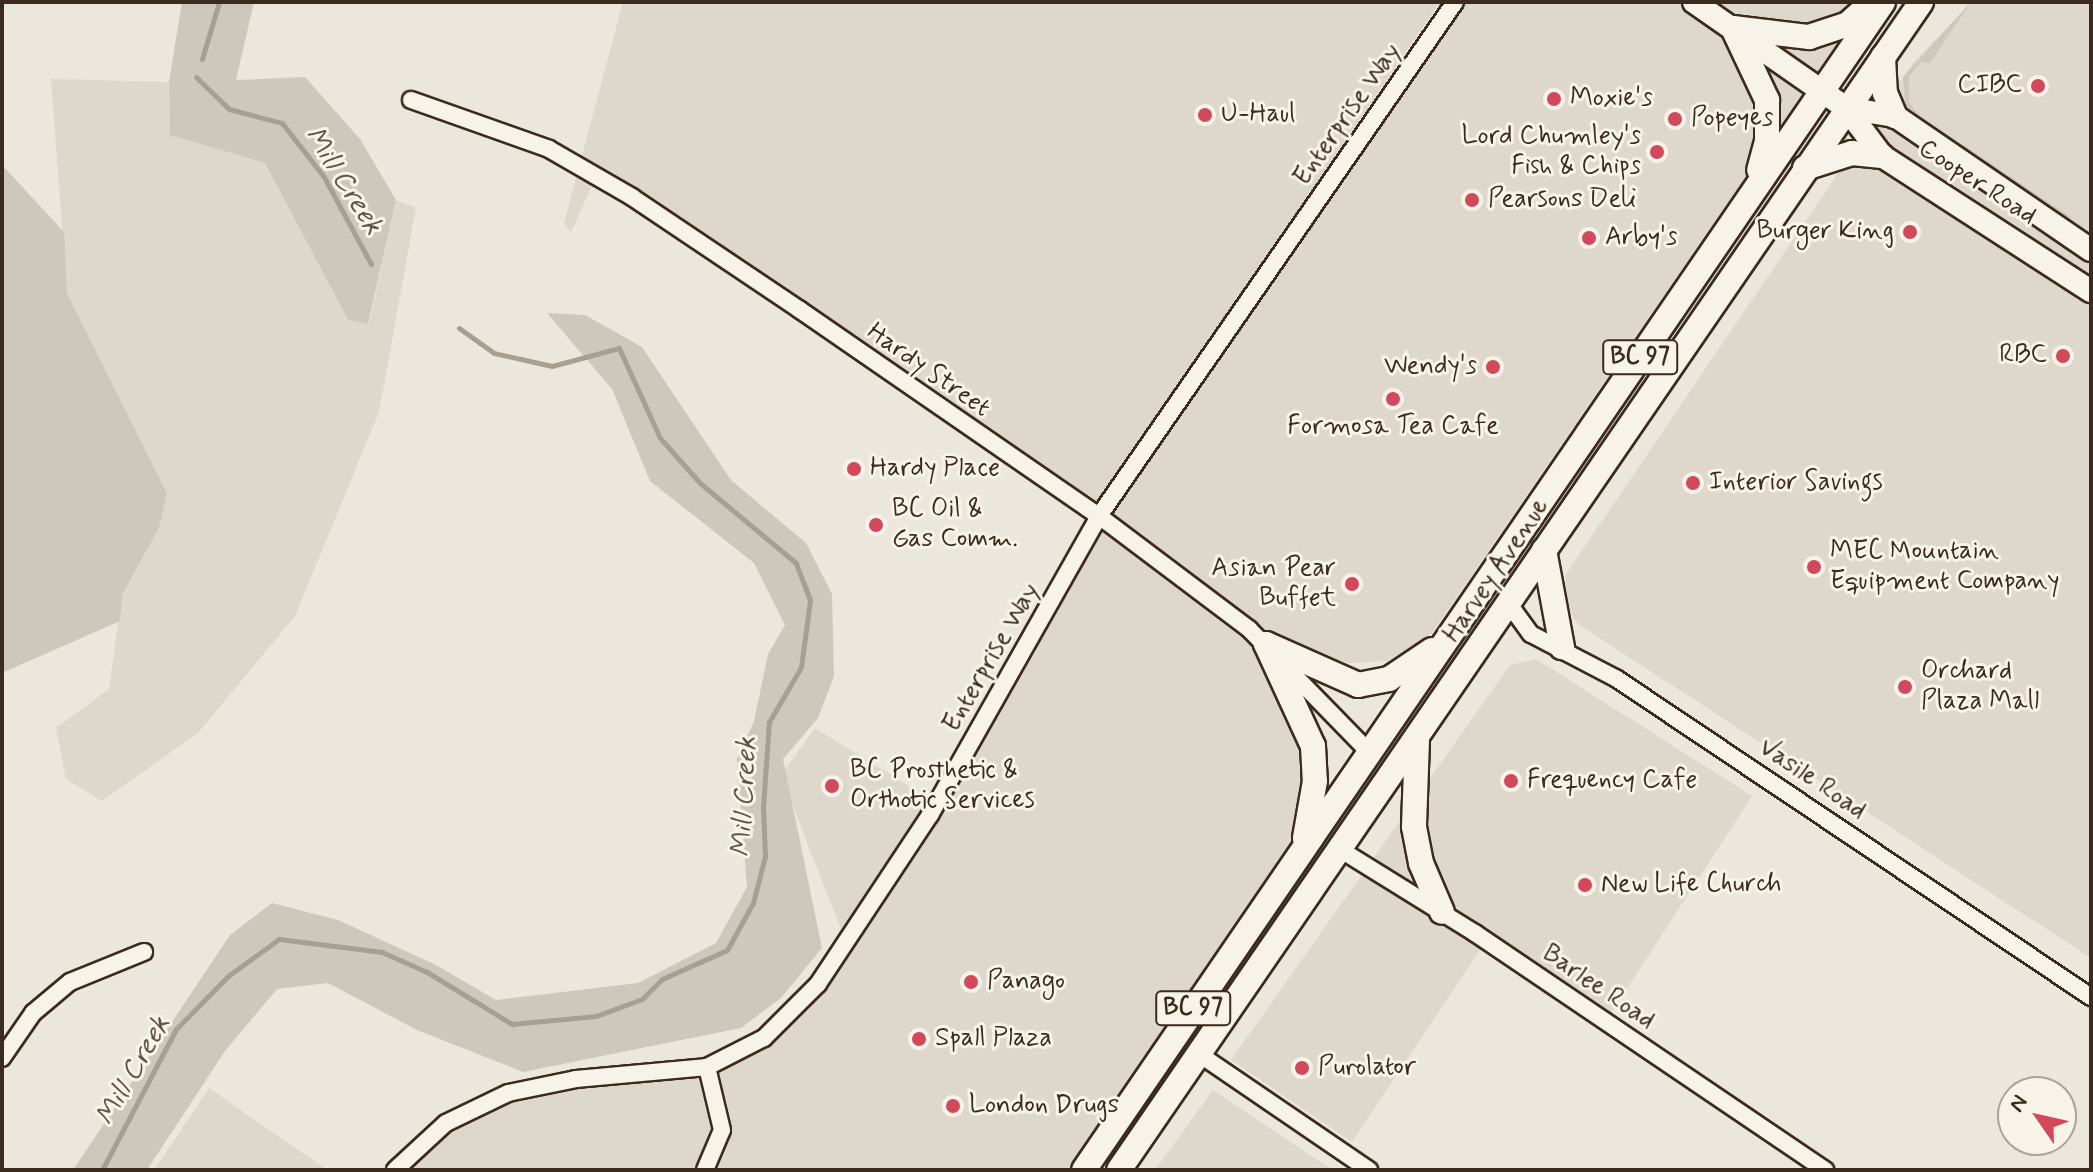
<!DOCTYPE html>
<style>
body{margin:0}
#map{position:relative;width:2093px;height:1172px;overflow:hidden;background:#ece7dc;font-family:Mynerve,sans-serif}
div>[style]{position:absolute}
.built>*{inset:0;background:#ddd7cc}
.green>*{inset:0;background:#cec8bc}
.stream>*{height:5px;margin:-2.5px;padding:0 2.5px;transform-origin:2.5px;border-radius:2.5px;background:#a89f93}
.roads{filter:drop-shadow(2px 0 #3b2a1e) drop-shadow(-2px 0 #3b2a1e) drop-shadow(0 2px #3b2a1e) drop-shadow(0 -2px #3b2a1e)}
.minor>*{height:16px;margin:-8px;padding:0 8px;transform-origin:8px;border-radius:8px;background:#f7f3e8}
.major>*{height:22px;margin:-11px;padding:0 11px;transform-origin:11px;border-radius:11px;background:#f7f3e8}
.highway>*{height:24px;margin:-12px;padding:0 12px;transform-origin:12px;border-radius:12px;background:#f7f3e8}
.dots>*{width:22px;height:22px;translate:-50% -50%;box-sizing:border-box;border:4px solid #f7f3e8;border-radius:50%}
span{translate:-50% -50%;white-space:nowrap;text-align:center;line-height:1.15;-webkit-text-stroke:6px #f7f3e8;paint-order:stroke}
.shield-label span{padding:2px 6px;background:#f7f3e8;border:2px solid;border-radius:6px;-webkit-text-stroke-width:0}
.shield-label{font-size:24px;color:#3b2a1e;font-weight:700}
.poi-label{font-size:26px;color:#3b2a1e}
.right{translate:-100% -50%;text-align:right}
.left{translate:0 -50%;text-align:left}
.street-label{font-size:26px;color:#3b2a1e}
.water-label{font-size:28px;color:#615347;font-style:italic}
.frame{position:absolute;inset:0;border:4px solid #3b2a1e;pointer-events:none}
.north{position:absolute;left:1997px;top:1076px;width:80px;height:80px;box-sizing:border-box;background:#f7f3e8;border:2px solid #aca397;border-radius:50%;rotate:304deg;font-size:22px;font-weight:700;line-height:32px;text-align:center;color:#3b2a1e}
.north::after{content:'';display:block;margin:auto;width:28px;height:36px;background:#d1495b;clip-path:polygon(50% 0,100% 100%,50% 72%,0 100%)}
</style>
<div id="map">
<div class="built">
<div style="clip-path:polygon(623px 2px,1440px 2px,1098px 502px,600px 168px,571px 232px,564px 223px)"></div>
<div style="clip-path:polygon(1466px 2px,1865px 2px,1432px 633px,1387px 661px,1349px 663px,1271px 639px,1161px 549px,1110px 517px)"></div>
<div style="clip-path:polygon(1972px 2px,2091px 2px,2091px 958px,1578px 624px,1563px 601px,1566px 574px,1913px 63px)"></div>
<div style="clip-path:polygon(51px 79px,169px 82px,170px 134px,265px 163px,348px 320px,369px 324px,396px 200px,416px 208px,379px 412px,295px 616px,198px 733px,102px 801px,66px 779px,56px 728px,109px 689px,122px 595px,159px 528px,167px 493px,67px 293px)"></div>
<div style="clip-path:polygon(1101px 531px,1263px 654px,1306px 745px,1293px 842px,1072px 1170px,382px 1170px,440px 1117px,505px 1085px,580px 1069px,644px 1069px,703px 1057px,760px 1032px,815px 971px,842px 932px,781px 775px,815px 728px,928px 798px)"></div>
<div style="clip-path:polygon(1536px 659px,1752px 796px,1602px 1027px,1482px 947px,1352px 1142px,1231px 1060px,1510px 665px)"></div>
<div style="clip-path:polygon(209px 1088px,327px 1170px,154px 1170px)"></div>
<div style="clip-path:polygon(1213px 1090px,1332px 1170px,1155px 1170px)"></div>
</div>
<div class="green">
<div style="clip-path:polygon(182px 2px,254px 2px,236px 80px,305px 77px,360px 139px,396px 200px,368px 324px,348px 320px,265px 163px,170px 135px,169px 82px)"></div>
<div style="clip-path:polygon(1971px 2px,1930px 63px,1921px 62px,1909px 76px,1909px 102px,1920px 116px,2072px 218px,2057px 214px,1906px 106px,1903px 77px)"></div>
<div style="clip-path:polygon(2px 165px,64px 232px,67px 293px,167px 493px,159px 528px,122px 595px,120px 621px,2px 673px)"></div>
<div style="clip-path:polygon(547px 313px,585px 315px,642px 347px,731px 480px,806px 543px,832px 594px,834px 676px,818px 718px,783px 759px,822px 948px,781px 998px,741px 1028px,523px 1072px,417px 1030px,328px 983px,277px 989px,225px 1051px,147px 1170px,73px 1170px,230px 935px,272px 903px,338px 920px,436px 965px,496px 1000px,638px 983px,716px 943px,747px 887px,737px 759px,754px 721px,768px 654px,785px 625px,754px 563px,650px 481px,612px 389px)"></div>
</div>
<div class="stream">
<div style="left:202px;top:59px;width:59px;rotate:-73.4deg"></div>
<div style="left:196px;top:77px;width:46px;rotate:44.1deg"></div>
<div style="left:229px;top:109px;width:55px;rotate:14.8deg"></div>
<div style="left:282px;top:123px;width:68px;rotate:52.1deg"></div>
<div style="left:324px;top:177px;width:99px;rotate:61.6deg"></div>
<div style="left:102px;top:1170px;width:159px;rotate:-62.3deg"></div>
<div style="left:176px;top:1029px;width:74px;rotate:-45.5deg"></div>
<div style="left:228px;top:976px;width:63px;rotate:-36deg"></div>
<div style="left:279px;top:939px;width:104px;rotate:7.2deg"></div>
<div style="left:382px;top:952px;width:49px;rotate:24deg"></div>
<div style="left:427px;top:972px;width:100px;rotate:31.5deg"></div>
<div style="left:512px;top:1024px;width:84px;rotate:-5.4deg"></div>
<div style="left:596px;top:1016px;width:49px;rotate:-20.3deg"></div>
<div style="left:642px;top:999px;width:28px;rotate:-45deg"></div>
<div style="left:662px;top:979px;width:71px;rotate:-24deg"></div>
<div style="left:727px;top:950px;width:54px;rotate:-61deg"></div>
<div style="left:753px;top:903px;width:49px;rotate:-75.7deg"></div>
<div style="left:765px;top:856px;width:49px;rotate:-92.3deg"></div>
<div style="left:763px;top:807px;width:85px;rotate:-86deg"></div>
<div style="left:769px;top:722px;width:64px;rotate:-59.8deg"></div>
<div style="left:801px;top:667px;width:68px;rotate:-82.3deg"></div>
<div style="left:810px;top:600px;width:40px;rotate:-111deg"></div>
<div style="left:796px;top:563px;width:125px;rotate:-140.2deg"></div>
<div style="left:700px;top:483px;width:60px;rotate:-131.6deg"></div>
<div style="left:660px;top:438px;width:99px;rotate:-114.5deg"></div>
<div style="left:619px;top:348px;width:69px;rotate:165deg"></div>
<div style="left:552px;top:366px;width:59px;rotate:-167.4deg"></div>
<div style="left:494px;top:353px;width:43px;rotate:-144.5deg"></div>
</div>
<div class="roads">
<div class="minor">
<div style="left:411px;top:100px;width:146px;rotate:19.5deg"></div>
<div style="left:549px;top:149px;width:96px;rotate:30deg"></div>
<div style="left:632px;top:197px;width:202px;rotate:33.9deg"></div>
<div style="left:800px;top:310px;width:363px;rotate:34.6deg"></div>
<div style="left:1099px;top:516px;width:188px;rotate:37deg"></div>
<div style="left:1249px;top:629px;width:173px;rotate:45.7deg"></div>
<div style="left:1509px;top:604px;width:37px;rotate:54deg"></div>
<div style="left:1531px;top:634px;width:97px;rotate:27.6deg"></div>
<div style="left:1617px;top:679px;width:571px;rotate:33.86deg"></div>
<div style="left:1341px;top:850px;width:158px;rotate:31.8deg"></div>
<div style="left:1475px;top:933px;width:423px;rotate:34.1deg"></div>
<div style="left:1199px;top:1054px;width:206px;rotate:34.3deg"></div>
<div style="left:2px;top:1058px;width:55px;rotate:-55.4deg"></div>
<div style="left:33px;top:1013px;width:48px;rotate:-40deg"></div>
<div style="left:70px;top:982px;width:80px;rotate:-22.1deg"></div>
<div style="left:395px;top:1170px;width:69px;rotate:-42.7deg"></div>
<div style="left:446px;top:1123px;width:69px;rotate:-25.8deg"></div>
<div style="left:508px;top:1093px;width:69px;rotate:-11.6deg"></div>
<div style="left:576px;top:1079px;width:132px;rotate:-5.2deg"></div>
<div style="left:707px;top:1067px;width:64px;rotate:-27deg"></div>
<div style="left:764px;top:1038px;width:76px;rotate:-45deg"></div>
<div style="left:818px;top:984px;width:203px;rotate:-56.5deg"></div>
<div style="left:930px;top:815px;width:343px;rotate:-60.5deg"></div>
<div style="left:1099px;top:516px;width:625px;rotate:-55.29deg"></div>
<div style="left:705px;top:1170px;width:43px;rotate:-67deg"></div>
<div style="left:722px;top:1130px;width:65px;rotate:-103.4deg"></div>
</div>
<div class="major">
<div style="left:1694px;top:2px;width:185px;rotate:34.9deg"></div>
<div style="left:1846px;top:108px;width:60px;rotate:53.1deg"></div>
<div style="left:1882px;top:156px;width:249px;rotate:32.9deg"></div>
<div style="left:1846px;top:108px;width:50px;rotate:9.3deg"></div>
<div style="left:1895px;top:116px;width:237px;rotate:34.4deg"></div>
</div>
<div class="highway">
<div style="left:1733px;top:28px;width:80px;rotate:64.7deg"></div>
<div style="left:1767px;top:100px;width:41px;rotate:90deg"></div>
<div style="left:1767px;top:141px;width:30px;rotate:105deg"></div>
<div style="left:1733px;top:28px;width:77px;rotate:6.8deg"></div>
<div style="left:1809px;top:37px;width:41px;rotate:-18.4deg"></div>
<div style="left:1848px;top:24px;width:30px;rotate:-42deg"></div>
<div style="left:1883px;top:57px;width:36px;rotate:87deg"></div>
<div style="left:1885px;top:93px;width:25px;rotate:67deg"></div>
<div style="left:1805px;top:168px;width:49px;rotate:-17.7deg"></div>
<div style="left:1852px;top:153px;width:30px;rotate:6deg"></div>
<div style="left:1544px;top:550px;width:99px;rotate:79.5deg"></div>
<div style="left:1266px;top:644px;width:112px;rotate:65.3deg"></div>
<div style="left:1313px;top:746px;width:35px;rotate:87deg"></div>
<div style="left:1315px;top:781px;width:58px;rotate:100deg"></div>
<div style="left:1266px;top:644px;width:101px;rotate:24deg"></div>
<div style="left:1358px;top:685px;width:32px;rotate:-11deg"></div>
<div style="left:1389px;top:679px;width:52px;rotate:-34deg"></div>
<div style="left:1417px;top:740px;width:87px;rotate:92deg"></div>
<div style="left:1414px;top:827px;width:37px;rotate:79deg"></div>
<div style="left:1421px;top:863px;width:53px;rotate:66.8deg"></div>
<div style="left:1084px;top:1170px;width:1415px;rotate:-55.62deg"></div>
<div style="left:1119px;top:1170px;width:1417px;rotate:-55.52deg"></div>
</div>
</div>
<div class="dots">
<div style="left:2038px;top:86px;background:#d1495b"></div>
<div style="left:1554px;top:99px;background:#d1495b"></div>
<div style="left:1205px;top:115px;background:#d1495b"></div>
<div style="left:1675px;top:119px;background:#d1495b"></div>
<div style="left:1657px;top:152px;background:#d1495b"></div>
<div style="left:1472px;top:200px;background:#d1495b"></div>
<div style="left:1910px;top:232px;background:#d1495b"></div>
<div style="left:1589px;top:238px;background:#d1495b"></div>
<div style="left:2063px;top:356px;background:#d1495b"></div>
<div style="left:1493px;top:367px;background:#d1495b"></div>
<div style="left:1393px;top:399px;background:#d1495b"></div>
<div style="left:854px;top:469px;background:#d1495b"></div>
<div style="left:1693px;top:483px;background:#d1495b"></div>
<div style="left:876px;top:525px;background:#d1495b"></div>
<div style="left:1814px;top:567px;background:#d1495b"></div>
<div style="left:1352px;top:584px;background:#d1495b"></div>
<div style="left:1905px;top:687px;background:#d1495b"></div>
<div style="left:1511px;top:781px;background:#d1495b"></div>
<div style="left:832px;top:786px;background:#d1495b"></div>
<div style="left:1585px;top:885px;background:#d1495b"></div>
<div style="left:971px;top:982px;background:#d1495b"></div>
<div style="left:919px;top:1039px;background:#d1495b"></div>
<div style="left:1302px;top:1068px;background:#d1495b"></div>
<div style="left:953px;top:1106px;background:#d1495b"></div>
</div>
<div class="shield-label">
<span style="left:1640px;top:357px">BC 97</span>
<span style="left:1193px;top:1008px">BC 97</span>
</div>
<div class="poi-label">
<span class="right" style="left:2022px;top:86px">CIBC</span>
<span class="left" style="left:1570px;top:99px">Moxie's</span>
<span class="left" style="left:1221px;top:115px">U-Haul</span>
<span class="left" style="left:1691px;top:119px">Popeyes</span>
<span class="right" style="left:1641px;top:152px">Lord Chumley's<br>Fish &amp; Chips</span>
<span class="left" style="left:1488px;top:200px">Pearsons Deli</span>
<span class="right" style="left:1894px;top:232px">Burger King</span>
<span class="left" style="left:1605px;top:238px">Arby's</span>
<span class="right" style="left:2047px;top:356px">RBC</span>
<span class="right" style="left:1477px;top:367px">Wendy's</span>
<span style="left:1393px;top:427px">Formosa Tea Cafe</span>
<span class="left" style="left:870px;top:469px">Hardy Place</span>
<span class="left" style="left:1709px;top:483px">Interior Savings</span>
<span class="left" style="left:892px;top:525px">BC Oil &amp;<br>Gas Comm.</span>
<span class="left" style="left:1830px;top:567px">MEC Mountain<br>Equipment Company</span>
<span class="right" style="left:1336px;top:584px">Asian Pear<br>Buffet</span>
<span class="left" style="left:1921px;top:687px">Orchard<br>Plaza Mall</span>
<span class="left" style="left:850px;top:786px">BC Prosthetic &amp;<br>Orthotic Services</span>
<span class="left" style="left:1527px;top:781px">Frequency Cafe</span>
<span class="left" style="left:1601px;top:885px">New Life Church</span>
<span class="left" style="left:987px;top:982px">Panago</span>
<span class="left" style="left:935px;top:1039px">Spall Plaza</span>
<span class="left" style="left:1318px;top:1068px">Purolator</span>
<span class="left" style="left:969px;top:1106px">London Drugs</span>
</div>
<div class="street-label">
<span style="left:1348px;top:115px;rotate:-55deg">Enterprise Way</span>
<span style="left:1977px;top:183px;rotate:33deg">Cooper Road</span>
<span style="left:928px;top:371px;rotate:35deg">Hardy Street</span>
<span style="left:1497px;top:571px;rotate:-56deg">Harvey Avenue</span>
<span style="left:992px;top:658px;rotate:-60deg">Enterprise Way</span>
<span style="left:1812px;top:780px;rotate:34deg">Vasile Road</span>
<span style="left:1598px;top:988px;rotate:34deg">Barlee Road</span>
</div>
<div class="water-label">
<span style="left:343px;top:181px;rotate:58deg">Mill Creek</span>
<span style="left:745px;top:797px;rotate:-87deg">Mill Creek</span>
<span style="left:134px;top:1071px;rotate:-60deg">Mill Creek</span>
</div>
<div class="frame"></div>
<div class="north">N</div>
</div>
